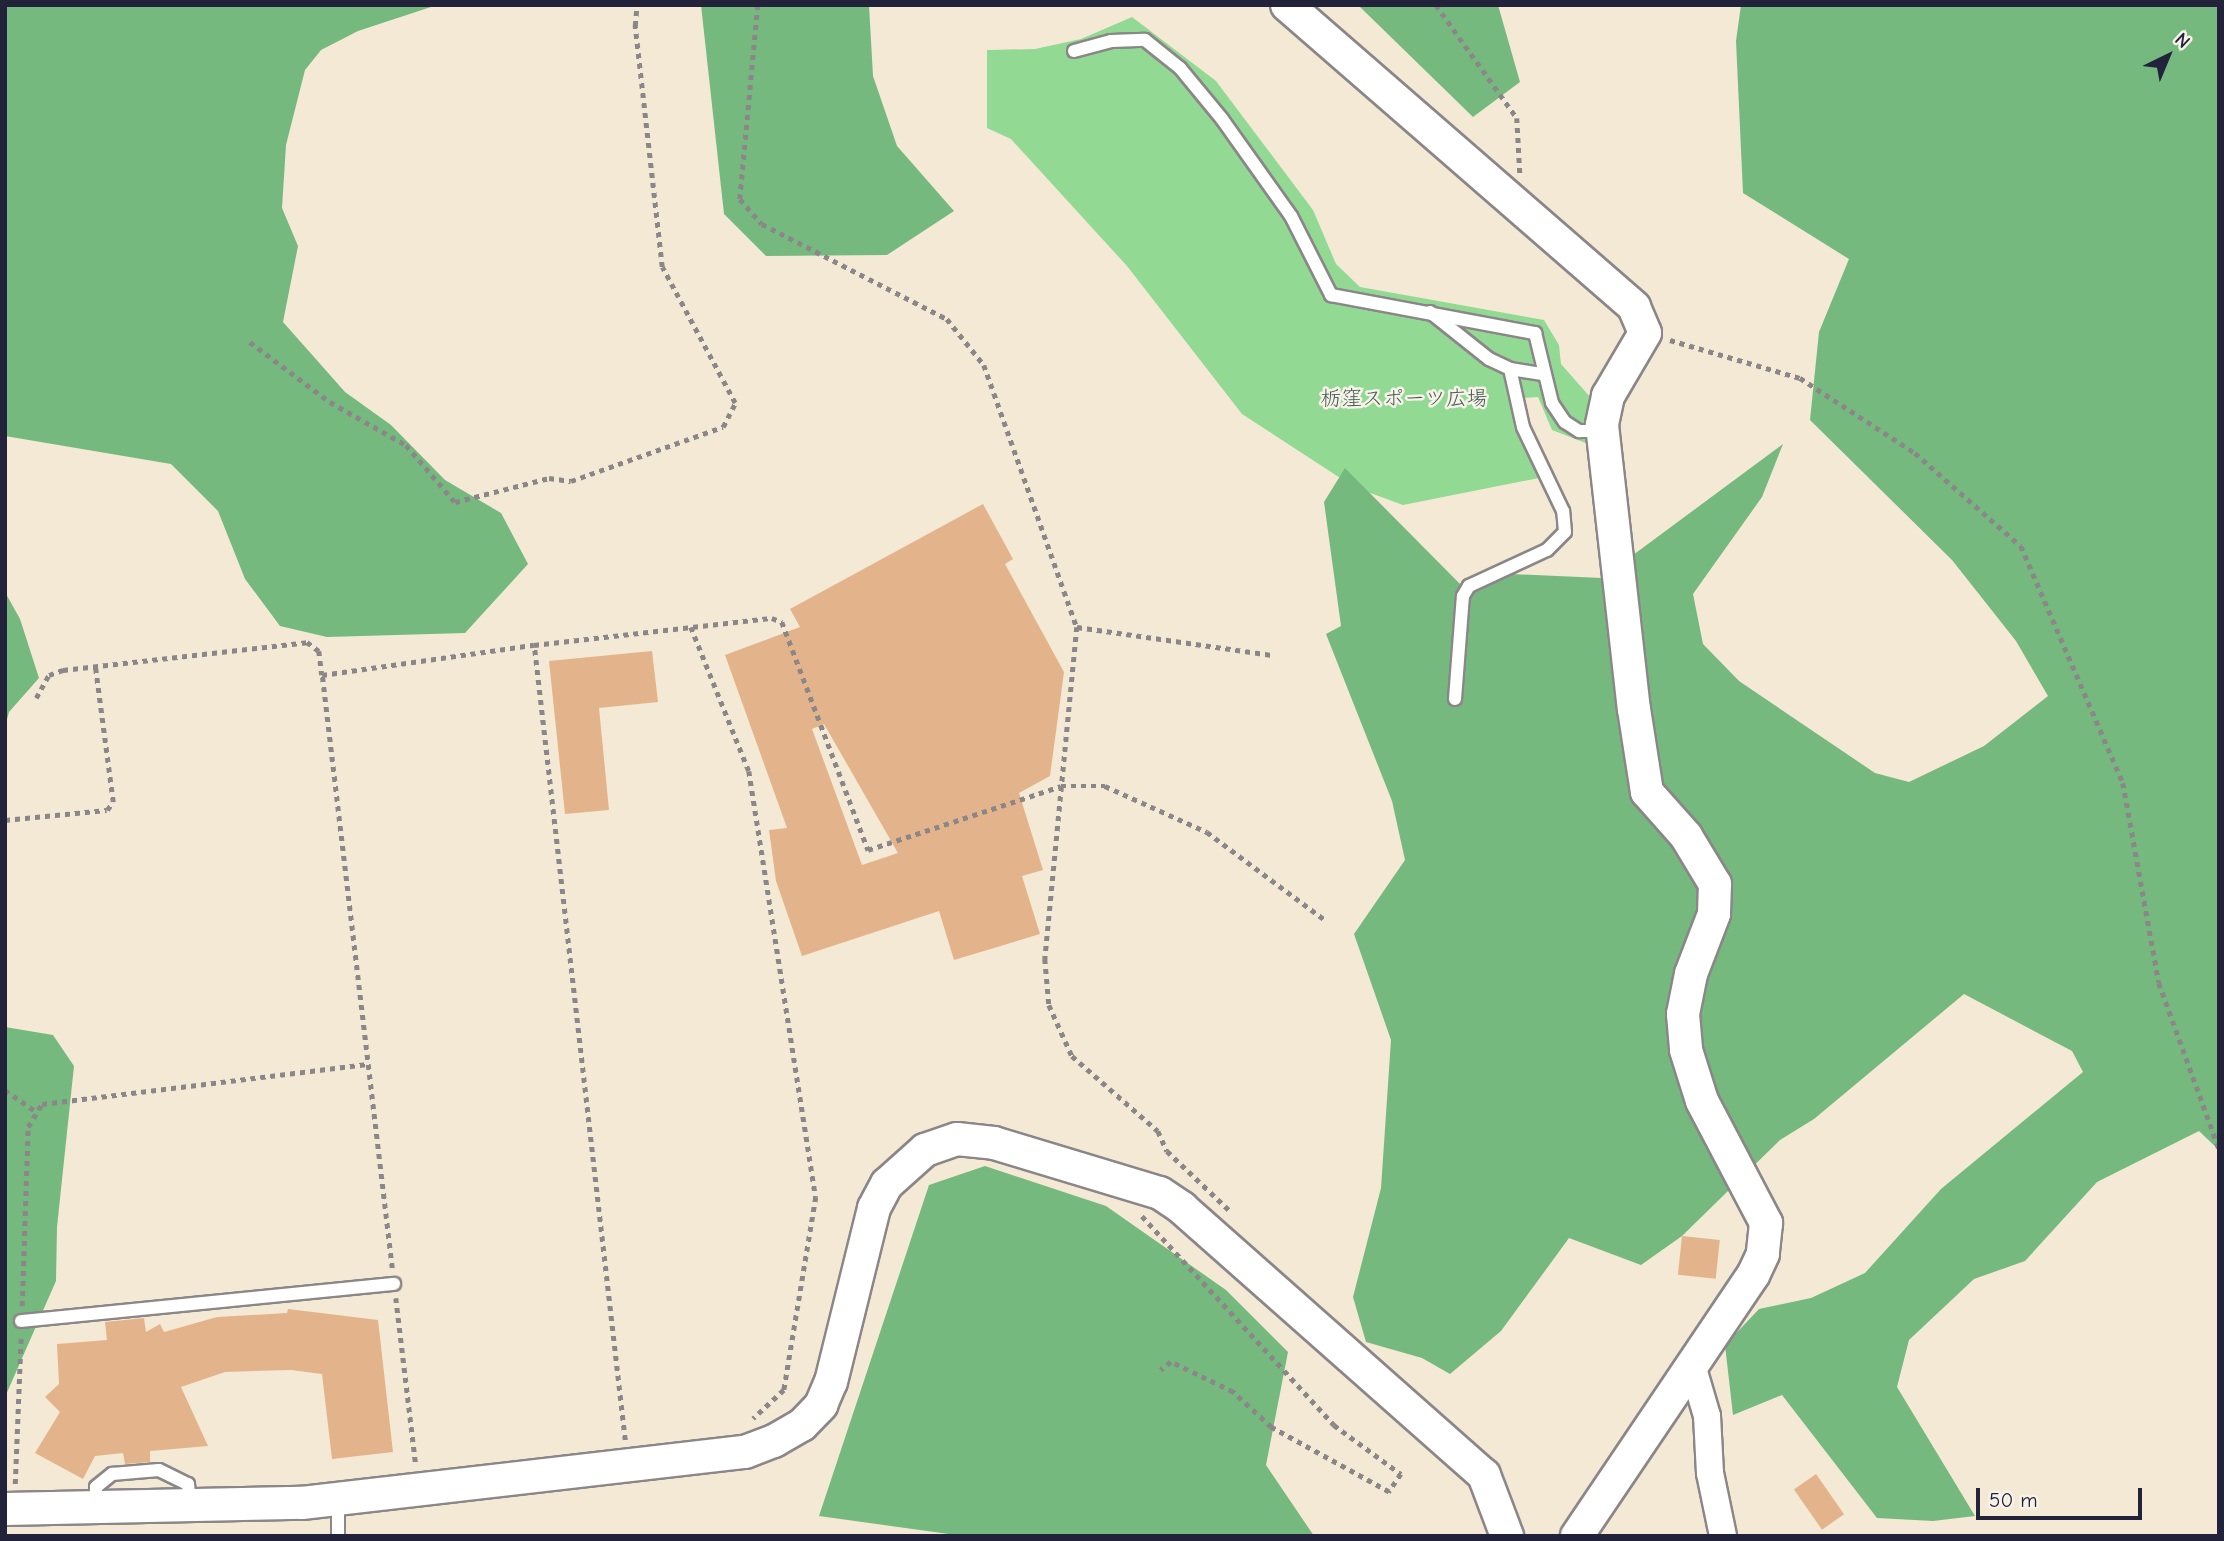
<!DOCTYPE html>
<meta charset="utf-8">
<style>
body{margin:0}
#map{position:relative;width:2224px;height:1541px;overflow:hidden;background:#f4e9d4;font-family:"Comic Neue","Klee One",sans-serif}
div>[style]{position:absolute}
.green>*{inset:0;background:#92d994}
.forest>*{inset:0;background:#75b97e}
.building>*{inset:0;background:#e3b48b;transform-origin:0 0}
.path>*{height:4.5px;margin-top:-2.25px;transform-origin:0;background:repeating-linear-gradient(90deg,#8b8688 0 5px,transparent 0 10px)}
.roads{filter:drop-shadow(2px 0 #8b8688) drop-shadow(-2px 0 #8b8688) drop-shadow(0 2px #8b8688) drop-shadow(0 -2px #8b8688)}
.service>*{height:12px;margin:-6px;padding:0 6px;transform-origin:6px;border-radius:6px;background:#fff}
.minor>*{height:26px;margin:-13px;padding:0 13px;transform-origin:13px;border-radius:13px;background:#fff}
.tertiary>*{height:32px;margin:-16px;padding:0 16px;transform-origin:16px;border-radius:16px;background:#fff}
span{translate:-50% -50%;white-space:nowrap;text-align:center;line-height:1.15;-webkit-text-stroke:5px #f7f3e8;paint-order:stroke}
.park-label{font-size:21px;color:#445956}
.frame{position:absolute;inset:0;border:7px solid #22223b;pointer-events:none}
.north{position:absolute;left:2133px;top:21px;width:70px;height:70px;-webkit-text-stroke:5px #f7f3e8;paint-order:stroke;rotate:43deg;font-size:19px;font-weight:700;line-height:28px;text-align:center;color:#22223b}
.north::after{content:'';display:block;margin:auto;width:24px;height:32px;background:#22223b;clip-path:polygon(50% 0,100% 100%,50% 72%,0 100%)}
.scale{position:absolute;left:1976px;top:1488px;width:166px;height:32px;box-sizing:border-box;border:4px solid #22223b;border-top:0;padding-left:9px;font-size:21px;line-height:24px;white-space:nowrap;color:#22223b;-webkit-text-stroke:5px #f7f3e8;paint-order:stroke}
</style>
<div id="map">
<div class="green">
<div style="clip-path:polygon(1132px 17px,1216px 81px,1313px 210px,1336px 264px,1360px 287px,1544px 320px,1559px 345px,1561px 364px,1591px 398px,1596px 447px,1552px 430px,1538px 397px,1510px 399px,1516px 427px,1539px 478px,1403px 505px,1354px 487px,1242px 414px,1127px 266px,1011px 139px,987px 128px,987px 50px,1035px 49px,1081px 39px)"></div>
</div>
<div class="forest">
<div style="clip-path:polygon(5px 5px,437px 5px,358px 31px,321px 50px,305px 70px,286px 145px,282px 208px,298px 246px,283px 322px,345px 392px,391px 425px,445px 480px,501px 513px,528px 564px,465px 633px,327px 637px,280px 626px,245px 579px,218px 511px,171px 464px,5px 436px)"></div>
<div style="clip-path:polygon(701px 5px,869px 5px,873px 76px,897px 146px,954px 211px,887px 255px,766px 256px,724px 214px)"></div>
<div style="clip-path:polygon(1358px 5px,1498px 5px,1520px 82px,1473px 117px)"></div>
<div style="clip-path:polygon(1741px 5px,2219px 5px,2219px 1150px,2199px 1131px,2097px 1182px,2025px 1261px,1974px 1279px,1909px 1340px,1897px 1387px,1975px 1516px,1933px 1521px,1877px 1518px,1782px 1395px,1733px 1415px,1725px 1345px,1759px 1309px,1811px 1298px,1865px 1273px,1941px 1189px,2083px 1072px,2072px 1051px,1964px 994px,1814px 1119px,1780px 1140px,1682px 1236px,1641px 1265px,1569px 1238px,1501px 1331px,1450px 1374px,1422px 1358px,1366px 1342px,1353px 1297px,1381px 1188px,1391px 1040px,1354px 934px,1405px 860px,1392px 801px,1326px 634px,1341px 626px,1324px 502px,1345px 468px,1460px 584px,1511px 574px,1602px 578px,1783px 444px,1762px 497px,1693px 594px,1703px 644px,1739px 681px,1875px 773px,1909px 782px,1984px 746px,2048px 696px,2016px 641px,1952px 560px,1810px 420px,1819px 332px,1849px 259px,1743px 193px,1736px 41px)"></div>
<div style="clip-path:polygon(5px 592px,20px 619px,39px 678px,9px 712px,5px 727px)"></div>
<div style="clip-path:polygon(5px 1027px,53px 1035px,74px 1066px,57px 1227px,56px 1281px,5px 1397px)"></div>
<div style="clip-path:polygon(985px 1166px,1106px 1206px,1226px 1290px,1288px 1352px,1266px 1465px,1314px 1536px,963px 1536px,819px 1516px,929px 1185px)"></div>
</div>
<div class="building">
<div style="clip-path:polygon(evenodd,983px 504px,1013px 559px,1005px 564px,1064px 672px,1050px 776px,1019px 793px,1043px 870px,1022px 876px,1040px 934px,954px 960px,939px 911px,802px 956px,776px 881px,769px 830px,787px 828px,725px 655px,800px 627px,790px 609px,983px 504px,824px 724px,898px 853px,862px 865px,812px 729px,824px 724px)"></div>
<div style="clip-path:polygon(652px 651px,658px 702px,599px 708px,609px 810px,565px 814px,549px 661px)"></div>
<div style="left:1682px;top:1236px;width:38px;height:39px;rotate:6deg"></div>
<div style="clip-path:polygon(288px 1309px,378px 1320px,393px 1452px,332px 1459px,322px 1374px,291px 1370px,225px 1372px,181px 1387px,208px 1446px,150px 1451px,150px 1462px,125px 1464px,123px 1453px,95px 1456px,83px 1479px,35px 1453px,60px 1412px,45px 1397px,59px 1384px,57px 1344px,107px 1340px,105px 1322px,144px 1318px,146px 1332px,160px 1324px,164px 1332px,217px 1317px,287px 1313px)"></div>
<div style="left:1816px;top:1474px;width:49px;height:27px;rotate:55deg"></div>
</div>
<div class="path">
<div style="left:758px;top:5px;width:195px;rotate:95.3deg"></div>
<div style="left:740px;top:199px;width:33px;rotate:49deg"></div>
<div style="left:762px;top:224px;width:208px;rotate:27.2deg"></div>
<div style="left:947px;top:319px;width:59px;rotate:51.2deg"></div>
<div style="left:984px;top:365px;width:278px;rotate:70.5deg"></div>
<div style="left:1077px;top:627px;width:334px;rotate:95.5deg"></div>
<div style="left:1045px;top:959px;width:46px;rotate:85deg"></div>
<div style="left:1049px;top:1005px;width:56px;rotate:65.7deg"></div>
<div style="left:1072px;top:1056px;width:114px;rotate:41.1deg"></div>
<div style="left:1158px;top:1131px;width:22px;rotate:66deg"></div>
<div style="left:1167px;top:1151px;width:87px;rotate:43.6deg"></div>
<div style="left:1436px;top:5px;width:139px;rotate:54.4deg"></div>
<div style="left:1517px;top:118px;width:55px;rotate:86.9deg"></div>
<div style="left:1670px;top:340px;width:135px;rotate:16.3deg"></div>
<div style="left:1800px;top:378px;width:137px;rotate:33.1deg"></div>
<div style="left:1915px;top:453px;width:141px;rotate:41.3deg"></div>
<div style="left:2021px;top:546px;width:258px;rotate:66.7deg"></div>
<div style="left:2123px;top:783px;width:203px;rotate:79.8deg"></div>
<div style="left:2159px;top:983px;width:177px;rotate:70.1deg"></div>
<div style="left:250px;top:342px;width:100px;rotate:36.9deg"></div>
<div style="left:330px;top:402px;width:87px;rotate:29.5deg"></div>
<div style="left:406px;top:445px;width:75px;rotate:49.3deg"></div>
<div style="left:455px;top:502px;width:97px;rotate:-14.3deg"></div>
<div style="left:549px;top:478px;width:22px;rotate:8deg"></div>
<div style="left:571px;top:481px;width:161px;rotate:-19.6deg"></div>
<div style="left:723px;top:427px;width:27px;rotate:-63deg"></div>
<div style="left:735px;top:403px;width:154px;rotate:-118.2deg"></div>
<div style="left:662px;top:267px;width:243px;rotate:-96.4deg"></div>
<div style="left:635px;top:26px;width:21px;rotate:-85deg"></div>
<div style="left:691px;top:627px;width:155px;rotate:68.1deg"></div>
<div style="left:749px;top:771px;width:431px;rotate:81.1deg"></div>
<div style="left:816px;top:1197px;width:196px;rotate:99.4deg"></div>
<div style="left:784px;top:1390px;width:42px;rotate:136.9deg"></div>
<div style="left:1077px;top:627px;width:197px;rotate:8.2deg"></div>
<div style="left:36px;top:698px;width:26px;rotate:-61deg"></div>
<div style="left:49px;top:675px;width:15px;rotate:-20deg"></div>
<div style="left:63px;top:670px;width:246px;rotate:-6.5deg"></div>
<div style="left:307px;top:642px;width:15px;rotate:37deg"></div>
<div style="left:319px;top:651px;width:24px;rotate:83deg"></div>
<div style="left:5px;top:820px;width:102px;rotate:-5.6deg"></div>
<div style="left:107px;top:810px;width:10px;rotate:-53deg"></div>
<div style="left:113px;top:802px;width:137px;rotate:-97.5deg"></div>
<div style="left:5px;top:1090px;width:39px;rotate:35deg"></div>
<div style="left:1142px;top:1216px;width:284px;rotate:47.4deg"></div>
<div style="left:1334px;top:1425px;width:83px;rotate:36.2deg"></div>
<div style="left:1401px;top:1474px;width:22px;rotate:124deg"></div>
<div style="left:1389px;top:1492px;width:135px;rotate:-151.2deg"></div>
<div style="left:1271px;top:1427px;width:52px;rotate:-137.4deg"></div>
<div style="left:1233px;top:1392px;width:69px;rotate:-154.2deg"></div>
<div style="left:1171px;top:1362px;width:13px;rotate:141deg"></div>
<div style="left:392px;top:1268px;width:597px;rotate:-96.73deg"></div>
<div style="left:322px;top:675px;width:214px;rotate:-8.1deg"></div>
<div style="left:396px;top:1298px;width:169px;rotate:83.2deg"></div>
<div style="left:22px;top:1306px;width:179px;rotate:-88.1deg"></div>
<div style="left:28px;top:1127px;width:27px;rotate:-59deg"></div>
<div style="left:42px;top:1104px;width:328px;rotate:-7deg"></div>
<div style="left:625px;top:1440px;width:800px;rotate:-96.53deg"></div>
<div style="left:534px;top:645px;width:240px;rotate:-6.5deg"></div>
<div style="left:772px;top:618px;width:11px;rotate:22deg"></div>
<div style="left:782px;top:622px;width:244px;rotate:69.3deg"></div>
<div style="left:868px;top:850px;width:203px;rotate:-18.3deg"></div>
<div style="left:1061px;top:786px;width:44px"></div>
<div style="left:1105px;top:786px;width:112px;rotate:24.3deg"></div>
<div style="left:1207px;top:832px;width:147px;rotate:36.7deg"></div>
<div style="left:15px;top:1484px;width:148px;rotate:-87.7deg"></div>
</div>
<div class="roads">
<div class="service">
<div style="left:1074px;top:51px;width:38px;rotate:-15deg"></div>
<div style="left:1111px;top:41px;width:34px;rotate:-2deg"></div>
<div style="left:1145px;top:40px;width:45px;rotate:38.7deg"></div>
<div style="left:1180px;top:68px;width:66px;rotate:50.5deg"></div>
<div style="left:1222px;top:119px;width:119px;rotate:54.6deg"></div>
<div style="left:1291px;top:216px;width:89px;rotate:63.1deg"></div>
<div style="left:1331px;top:295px;width:208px;rotate:10.6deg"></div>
<div style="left:1535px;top:333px;width:72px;rotate:76.3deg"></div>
<div style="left:1552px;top:403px;width:23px;rotate:56deg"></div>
<div style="left:1565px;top:422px;width:17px;rotate:33deg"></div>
<div style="left:1579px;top:431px;width:24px"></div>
<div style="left:1430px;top:312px;width:75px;rotate:38.5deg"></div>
<div style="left:1489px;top:359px;width:23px;rotate:25deg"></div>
<div style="left:1510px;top:369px;width:33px;rotate:9deg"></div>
<div style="left:1455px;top:699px;width:103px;rotate:-85.6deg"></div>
<div style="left:1463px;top:596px;width:12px;rotate:-59deg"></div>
<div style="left:1469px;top:586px;width:86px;rotate:-24.8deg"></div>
<div style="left:1547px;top:550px;width:25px;rotate:-45deg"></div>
<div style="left:1565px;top:532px;width:21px;rotate:-95deg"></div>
<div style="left:1563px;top:511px;width:93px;rotate:-115.5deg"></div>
<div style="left:1523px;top:427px;width:59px;rotate:-102.6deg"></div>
<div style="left:21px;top:1321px;width:375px;rotate:-5.7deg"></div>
<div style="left:338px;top:1499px;width:37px;rotate:90deg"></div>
<div style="left:96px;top:1505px;width:18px;rotate:-90deg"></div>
<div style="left:96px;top:1487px;width:21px;rotate:-39deg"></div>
<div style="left:112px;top:1474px;width:47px;rotate:-4.9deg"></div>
<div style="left:159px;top:1470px;width:32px;rotate:26deg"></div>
<div style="left:188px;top:1484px;width:20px;rotate:84deg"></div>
</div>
<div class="minor">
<div style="left:1692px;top:1365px;width:53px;rotate:73.6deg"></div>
<div style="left:1707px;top:1416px;width:57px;rotate:87deg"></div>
<div style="left:1710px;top:1473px;width:64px;rotate:78.3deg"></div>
</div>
<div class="tertiary">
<div style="left:1287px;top:5px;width:460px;rotate:41deg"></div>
<div style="left:1634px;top:307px;width:28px;rotate:67deg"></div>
<div style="left:1645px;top:333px;width:73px;rotate:120.4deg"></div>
<div style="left:1608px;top:396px;width:30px;rotate:102deg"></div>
<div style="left:1602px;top:425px;width:286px;rotate:83.6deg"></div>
<div style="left:1634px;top:709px;width:84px;rotate:81.1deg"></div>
<div style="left:1647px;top:792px;width:59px;rotate:48.4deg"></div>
<div style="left:1686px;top:836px;width:56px;rotate:58.9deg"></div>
<div style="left:1715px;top:884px;width:30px;rotate:92deg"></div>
<div style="left:1714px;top:914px;width:64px;rotate:111deg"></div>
<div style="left:1691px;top:974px;width:41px;rotate:101.3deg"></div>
<div style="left:1683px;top:1014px;width:36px;rotate:85deg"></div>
<div style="left:1686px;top:1050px;width:53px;rotate:72.6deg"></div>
<div style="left:1702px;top:1101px;width:138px;rotate:62.3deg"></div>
<div style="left:1766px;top:1223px;width:31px;rotate:96deg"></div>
<div style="left:1763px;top:1254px;width:23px;rotate:115deg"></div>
<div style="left:1753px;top:1275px;width:315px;rotate:124deg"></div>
<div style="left:5px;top:1509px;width:297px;rotate:-1.2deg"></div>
<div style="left:302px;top:1503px;width:446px;rotate:-6.6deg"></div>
<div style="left:745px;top:1452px;width:31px;rotate:-21deg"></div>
<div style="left:774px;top:1441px;width:32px;rotate:-30deg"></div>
<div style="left:802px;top:1425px;width:28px;rotate:-46deg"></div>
<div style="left:821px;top:1405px;width:25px;rotate:-67deg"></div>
<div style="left:831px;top:1382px;width:179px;rotate:-76.1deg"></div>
<div style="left:874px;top:1208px;width:27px;rotate:-62deg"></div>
<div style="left:887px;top:1184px;width:51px;rotate:-41.8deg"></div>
<div style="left:925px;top:1150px;width:34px;rotate:-19deg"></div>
<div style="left:957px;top:1139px;width:37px;rotate:6deg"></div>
<div style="left:994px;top:1143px;width:173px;rotate:16.8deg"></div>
<div style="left:1160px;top:1193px;width:27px;rotate:34deg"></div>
<div style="left:1182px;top:1208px;width:403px;rotate:41.5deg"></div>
<div style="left:1484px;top:1475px;width:65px;rotate:69.3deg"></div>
</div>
</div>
<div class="park-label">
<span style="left:1404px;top:398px">栃窪スポーツ広場</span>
</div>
<div class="frame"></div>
<div class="north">N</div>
<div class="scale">50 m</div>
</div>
